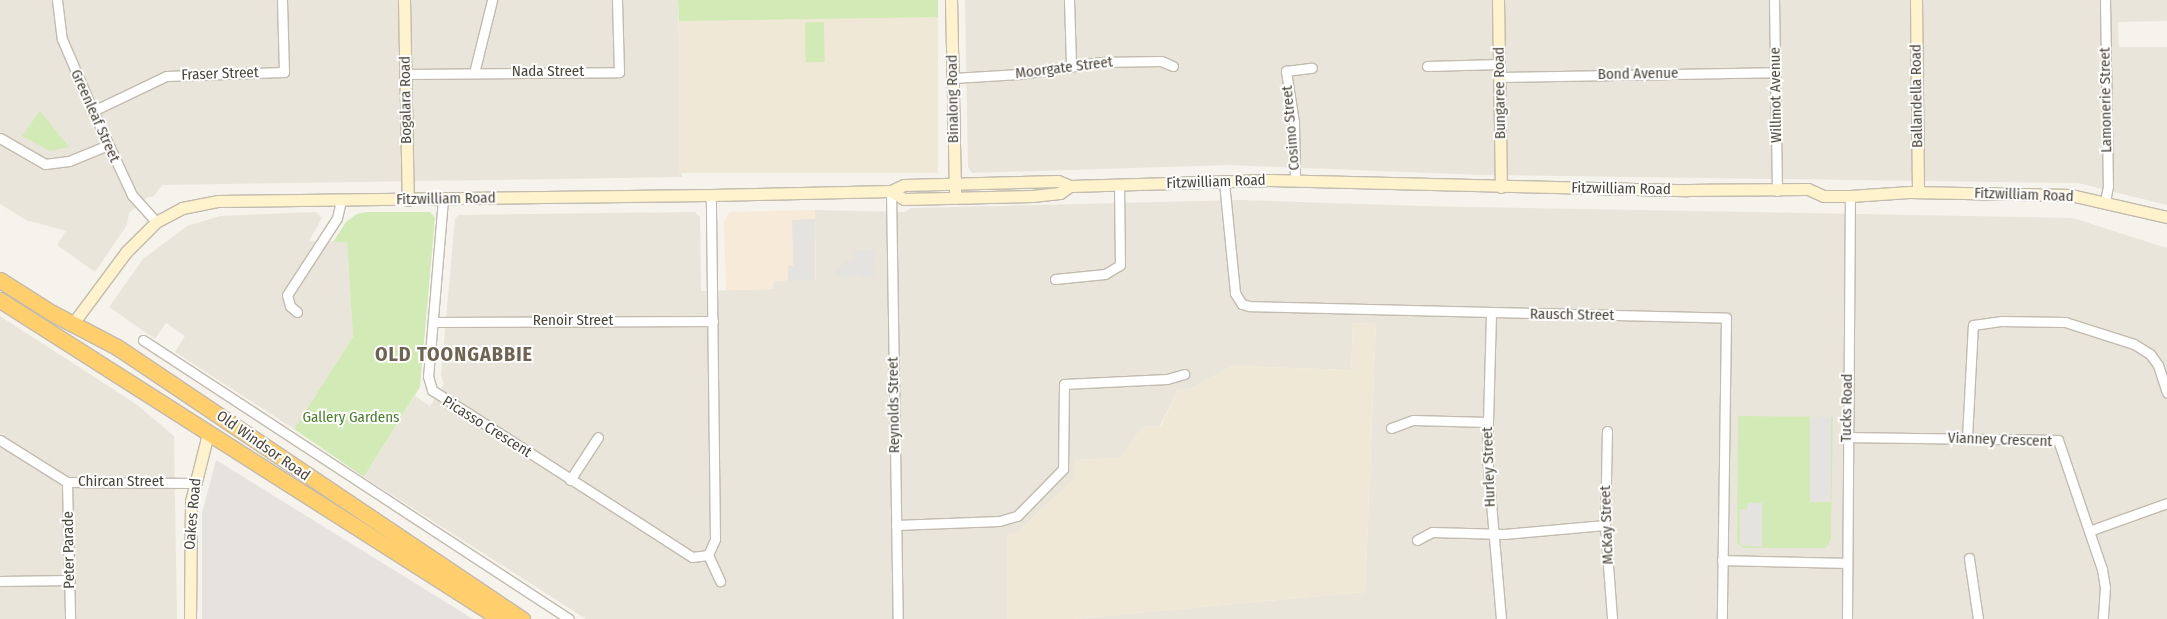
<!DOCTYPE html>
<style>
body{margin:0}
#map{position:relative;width:2167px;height:619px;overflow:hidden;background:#f6f3ec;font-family:"Fira Sans Condensed",sans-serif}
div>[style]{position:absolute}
.residential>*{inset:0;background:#eae5da}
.commercial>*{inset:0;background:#f7ead8}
.industrial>*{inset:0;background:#e6e2dd}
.education>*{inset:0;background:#efe8d6;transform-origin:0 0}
.green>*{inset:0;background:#d2eab5;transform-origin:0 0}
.parking>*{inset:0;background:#e5e3e0;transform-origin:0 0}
.roads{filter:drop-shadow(1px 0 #c2bbae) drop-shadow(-1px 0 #c2bbae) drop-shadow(0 1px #c2bbae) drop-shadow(0 -1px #c2bbae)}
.street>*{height:9px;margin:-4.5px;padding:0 4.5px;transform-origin:4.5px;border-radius:4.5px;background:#fff}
.secondary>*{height:11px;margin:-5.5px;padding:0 5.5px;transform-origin:5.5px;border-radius:5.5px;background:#fff3cd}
.highway>*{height:15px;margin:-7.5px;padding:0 7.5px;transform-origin:7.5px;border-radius:7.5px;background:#ffcf6e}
span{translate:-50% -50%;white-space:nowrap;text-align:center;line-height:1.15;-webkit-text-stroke:4px #fff;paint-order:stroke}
.street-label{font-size:15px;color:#4b4439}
.park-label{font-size:15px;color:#4a7f2a}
.district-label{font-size:20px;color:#6e6250;font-weight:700;letter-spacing:1px}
</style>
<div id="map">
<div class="residential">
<div style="clip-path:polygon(0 0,678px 0,682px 177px,162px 185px,153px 197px,148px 197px,129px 213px,127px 225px,95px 272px,57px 245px,66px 231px,26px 220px,0 204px)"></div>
<div style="clip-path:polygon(965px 0,2167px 0,2167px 21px,2118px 22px,2119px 47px,2167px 47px,2167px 205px,2078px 183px,1484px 175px,1228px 165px,972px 173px,968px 167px)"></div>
<div style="clip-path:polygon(1240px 200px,1422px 206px,2073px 218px,2167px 248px,2167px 619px,1073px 619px,1365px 592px,1376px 324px,1353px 323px,1351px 370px,1232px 366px,1190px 389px,1178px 390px,1160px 426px,1143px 427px,1120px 458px,1074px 460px,1074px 479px,1017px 533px,1007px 533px,1007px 619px,586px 619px,364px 477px,415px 396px,430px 406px,444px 384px,441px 376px,455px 219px,458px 215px,695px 212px,700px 217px,701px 291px,773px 289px,773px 281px,815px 210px,905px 212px,911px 208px)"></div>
<div style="clip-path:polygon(316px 212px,322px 218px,309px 241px,347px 242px,353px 337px,294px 429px,175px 352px,185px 336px,166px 323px,155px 339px,109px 307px,143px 259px,187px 226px,220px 216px)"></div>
<div style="clip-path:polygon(0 316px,136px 404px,174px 436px,177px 619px,0 619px)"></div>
</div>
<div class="commercial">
<div style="clip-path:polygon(815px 210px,816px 280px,774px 281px,773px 289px,726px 290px,724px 221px,730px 212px)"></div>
</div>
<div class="industrial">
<div style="clip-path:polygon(216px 460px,473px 619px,202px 619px,202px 513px)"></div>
</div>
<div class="education">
<div style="left:938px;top:17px;width:156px;height:259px;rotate:90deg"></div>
<div style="clip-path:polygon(1353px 323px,1376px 324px,1365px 592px,1073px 619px,1007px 619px,1007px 533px,1017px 533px,1074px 479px,1074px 460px,1120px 458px,1143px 427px,1161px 426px,1178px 390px,1190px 389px,1232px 366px,1351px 370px)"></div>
</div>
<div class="green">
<div style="clip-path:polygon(678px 0,938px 0,938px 17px,679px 21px)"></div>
<div style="left:824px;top:22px;width:40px;height:19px;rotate:89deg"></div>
<div style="clip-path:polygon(40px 111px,69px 147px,50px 151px,22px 136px)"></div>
<div style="clip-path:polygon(366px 212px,430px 212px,435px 218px,420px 387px,364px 477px,294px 429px,353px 337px,347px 242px,333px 242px,346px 222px,357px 214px)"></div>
<div style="clip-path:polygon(1738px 416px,1833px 417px,1831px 540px,1826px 548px,1744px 548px,1737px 543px)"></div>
</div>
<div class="parking">
<div style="clip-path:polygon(815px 219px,815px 280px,788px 281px,788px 266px,793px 266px,792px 220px)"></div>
<div style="clip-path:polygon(876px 249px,873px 277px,859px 277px,858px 270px,855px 277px,841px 278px,841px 274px,837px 276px,834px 272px,847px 261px,854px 261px,855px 251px)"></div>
<div style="left:1810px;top:417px;width:21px;height:85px"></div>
<div style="clip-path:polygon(1748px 503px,1762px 503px,1762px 547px,1740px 545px,1740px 509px,1747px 509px)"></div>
</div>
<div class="roads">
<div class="street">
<div style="left:57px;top:0;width:39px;rotate:83deg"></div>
<div style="left:62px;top:39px;width:78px;rotate:66.7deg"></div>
<div style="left:93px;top:111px;width:93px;rotate:65.1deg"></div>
<div style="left:132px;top:195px;width:36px;rotate:48deg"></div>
<div style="left:1069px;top:0;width:65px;rotate:88.2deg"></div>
<div style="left:1774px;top:0;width:191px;rotate:89.1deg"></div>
<div style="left:2105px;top:0;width:186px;rotate:89.1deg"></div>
<div style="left:2108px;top:186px;width:15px;rotate:101deg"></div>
<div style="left:1427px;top:66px;width:73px;rotate:-1.6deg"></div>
<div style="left:474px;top:73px;width:75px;rotate:-76.1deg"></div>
<div style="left:406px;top:74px;width:213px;rotate:-0.5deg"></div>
<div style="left:619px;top:72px;width:72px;rotate:-91.6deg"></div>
<div style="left:1500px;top:77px;width:275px;rotate:-1deg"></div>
<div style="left:953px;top:78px;width:67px;rotate:-3.4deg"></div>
<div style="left:1020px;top:74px;width:82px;rotate:-8.4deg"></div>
<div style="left:1101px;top:62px;width:60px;rotate:-1deg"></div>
<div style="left:1161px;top:61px;width:13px;rotate:23deg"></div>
<div style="left:93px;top:111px;width:81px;rotate:-25.6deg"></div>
<div style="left:166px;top:76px;width:118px;rotate:-1.9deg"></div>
<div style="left:284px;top:72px;width:72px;rotate:-91.6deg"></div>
<div style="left:0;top:138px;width:52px;rotate:30deg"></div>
<div style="left:45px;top:164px;width:24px;rotate:-7deg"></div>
<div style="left:69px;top:161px;width:42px;rotate:-22.3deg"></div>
<div style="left:1295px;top:180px;width:58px;rotate:-91deg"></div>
<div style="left:1294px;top:122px;width:52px;rotate:-98.9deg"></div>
<div style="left:1286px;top:71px;width:26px;rotate:-7deg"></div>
<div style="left:1224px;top:182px;width:112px;rotate:84.3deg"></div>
<div style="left:1235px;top:293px;width:13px;rotate:58deg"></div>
<div style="left:1242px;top:304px;width:7px;rotate:16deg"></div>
<div style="left:1249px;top:306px;width:477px;rotate:1.4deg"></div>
<div style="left:1726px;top:318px;width:301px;rotate:90.8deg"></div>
<div style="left:891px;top:191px;width:428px;rotate:89.1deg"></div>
<div style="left:443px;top:199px;width:178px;rotate:94.8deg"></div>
<div style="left:428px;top:376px;width:15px;rotate:74deg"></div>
<div style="left:432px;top:390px;width:309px;rotate:32.7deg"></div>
<div style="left:692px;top:557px;width:16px;rotate:-7deg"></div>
<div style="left:708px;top:555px;width:17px;rotate:-66deg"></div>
<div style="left:715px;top:539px;width:344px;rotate:-90.7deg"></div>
<div style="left:1055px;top:279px;width:50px;rotate:-5.7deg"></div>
<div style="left:1105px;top:274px;width:17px;rotate:-31deg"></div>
<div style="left:1120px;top:265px;width:80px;rotate:-90.7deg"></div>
<div style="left:297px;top:312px;width:9px;rotate:-139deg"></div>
<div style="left:290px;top:306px;width:11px;rotate:-105deg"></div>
<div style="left:287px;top:295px;width:92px;rotate:-57deg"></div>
<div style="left:337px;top:218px;width:17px;rotate:-77deg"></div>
<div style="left:1491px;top:314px;width:142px;rotate:91.6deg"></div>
<div style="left:1487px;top:456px;width:164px;rotate:85.1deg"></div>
<div style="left:433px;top:322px;width:280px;rotate:-0.2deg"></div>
<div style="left:143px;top:340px;width:509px;rotate:33.22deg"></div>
<div style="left:1391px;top:428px;width:23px;rotate:-20deg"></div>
<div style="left:1413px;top:420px;width:74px;rotate:1.5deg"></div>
<div style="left:1607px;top:431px;width:94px;rotate:91.2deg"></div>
<div style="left:1605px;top:525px;width:94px;rotate:85.7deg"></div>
<div style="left:1847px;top:437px;width:211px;rotate:0.8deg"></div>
<div style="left:2058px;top:440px;width:136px;rotate:71.2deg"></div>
<div style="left:2102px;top:569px;width:18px;rotate:81deg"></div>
<div style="left:2105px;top:587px;width:32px;rotate:94deg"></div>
<div style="left:1967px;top:438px;width:113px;rotate:-87deg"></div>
<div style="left:1973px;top:325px;width:28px;rotate:-8deg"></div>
<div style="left:2001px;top:321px;width:64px;rotate:0.9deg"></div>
<div style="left:2065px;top:322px;width:72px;rotate:17.7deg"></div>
<div style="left:2134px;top:344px;width:19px;rotate:32deg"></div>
<div style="left:2150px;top:354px;width:14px;rotate:54deg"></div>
<div style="left:2158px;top:365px;width:29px;rotate:72deg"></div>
<div style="left:0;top:440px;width:79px;rotate:32.1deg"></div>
<div style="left:67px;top:482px;width:126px;rotate:0.5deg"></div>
<div style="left:570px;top:480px;width:51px;rotate:-56.9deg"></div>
<div style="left:67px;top:482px;width:137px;rotate:88.7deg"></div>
<div style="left:896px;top:525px;width:103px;rotate:-2.2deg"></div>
<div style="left:999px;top:521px;width:19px;rotate:-16deg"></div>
<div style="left:1017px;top:516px;width:66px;rotate:-45.6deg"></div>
<div style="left:1063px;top:469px;width:85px;rotate:-89.3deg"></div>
<div style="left:1064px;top:384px;width:103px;rotate:-2.8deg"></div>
<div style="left:1167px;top:379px;width:18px;rotate:-16deg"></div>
<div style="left:2089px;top:531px;width:83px;rotate:-19.7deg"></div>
<div style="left:1417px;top:540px;width:17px;rotate:-28deg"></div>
<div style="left:1432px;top:532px;width:72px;rotate:1.6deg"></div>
<div style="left:1504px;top:534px;width:101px;rotate:-5.1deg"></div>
<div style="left:708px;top:555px;width:29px;rotate:65deg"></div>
<div style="left:1969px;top:558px;width:62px;rotate:81.6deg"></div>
<div style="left:1722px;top:560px;width:123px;rotate:1.4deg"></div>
<div style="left:0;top:581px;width:70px;rotate:-0.8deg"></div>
<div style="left:1847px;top:619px;width:423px;rotate:-89.6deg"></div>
</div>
<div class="secondary">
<div style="left:404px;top:0;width:200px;rotate:88.9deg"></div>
<div style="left:951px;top:0;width:198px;rotate:88.8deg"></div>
<div style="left:1498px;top:0;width:187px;rotate:89.1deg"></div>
<div style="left:1916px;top:0;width:192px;rotate:89.4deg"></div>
<div style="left:891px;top:191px;width:15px;rotate:32deg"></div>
<div style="left:904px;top:199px;width:128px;rotate:-1.3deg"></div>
<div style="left:1032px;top:196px;width:28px;rotate:-6deg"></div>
<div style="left:1060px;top:193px;width:12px;rotate:-35deg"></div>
<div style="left:74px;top:322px;width:87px;rotate:-53.4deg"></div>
<div style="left:126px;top:252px;width:42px;rotate:-45deg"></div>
<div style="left:156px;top:222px;width:30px;rotate:-28deg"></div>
<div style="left:182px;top:208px;width:37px;rotate:-11deg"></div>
<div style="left:218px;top:201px;width:493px;rotate:-0.7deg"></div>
<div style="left:711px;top:195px;width:180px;rotate:-1.3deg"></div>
<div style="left:891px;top:191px;width:14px;rotate:-25deg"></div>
<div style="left:904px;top:185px;width:154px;rotate:-1.5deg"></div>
<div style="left:1058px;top:181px;width:13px;rotate:23deg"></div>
<div style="left:1070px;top:186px;width:199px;rotate:-1.7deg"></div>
<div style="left:1269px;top:180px;width:418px;rotate:1.4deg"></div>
<div style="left:1687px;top:190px;width:121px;rotate:-0.5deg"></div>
<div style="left:1808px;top:189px;width:17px;rotate:24deg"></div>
<div style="left:1824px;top:196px;width:26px"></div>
<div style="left:1850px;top:196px;width:59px;rotate:-3.9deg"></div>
<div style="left:1909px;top:192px;width:162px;rotate:1.1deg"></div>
<div style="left:2071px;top:195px;width:98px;rotate:12.9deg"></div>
<div style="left:190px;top:619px;width:118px;rotate:-89.5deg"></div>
<div style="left:191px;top:501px;width:69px;rotate:-75.8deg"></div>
</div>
<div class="highway">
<div style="left:0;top:280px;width:62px;rotate:32.4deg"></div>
<div style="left:52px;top:313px;width:73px;rotate:27.6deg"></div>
<div style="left:117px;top:347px;width:488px;rotate:33.9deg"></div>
<div style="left:0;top:300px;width:594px;rotate:32.49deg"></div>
</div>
</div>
<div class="street-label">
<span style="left:1064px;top:68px;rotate:-7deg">Moorgate Street</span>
<span style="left:548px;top:72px">Nada Street</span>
<span style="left:220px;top:74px;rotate:-2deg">Fraser Street</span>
<span style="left:1638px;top:74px;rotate:-1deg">Bond Avenue</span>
<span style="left:1500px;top:93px;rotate:-91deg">Bungaree Road</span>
<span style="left:1776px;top:95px;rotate:-91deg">Willmot Avenue</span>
<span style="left:1917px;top:96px;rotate:-91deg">Ballandella Road</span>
<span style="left:953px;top:99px;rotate:-91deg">Binalong Road</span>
<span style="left:406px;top:100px;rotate:-91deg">Bogalara Road</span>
<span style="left:2106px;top:100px;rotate:-91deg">Lamonerie Street</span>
<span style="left:95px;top:116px;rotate:66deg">Greenleaf Street</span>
<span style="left:1291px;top:128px;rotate:-95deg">Cosimo Street</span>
<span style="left:1216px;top:182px;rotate:-2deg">Fitzwilliam Road</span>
<span style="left:1621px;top:189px;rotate:1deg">Fitzwilliam Road</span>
<span style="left:2024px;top:195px;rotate:2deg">Fitzwilliam Road</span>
<span style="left:446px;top:199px;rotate:-1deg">Fitzwilliam Road</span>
<span style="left:1572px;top:315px;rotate:1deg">Rausch Street</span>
<span style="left:573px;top:321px">Renoir Street</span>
<span style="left:894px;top:405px;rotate:-91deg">Reynolds Street</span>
<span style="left:1847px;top:408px;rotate:-89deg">Tucks Road</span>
<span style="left:487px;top:427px;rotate:32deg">Picasso Crescent</span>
<span style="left:2000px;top:440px;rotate:2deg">Vianney Crescent</span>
<span style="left:263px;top:446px;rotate:35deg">Old Windsor Road</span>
<span style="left:1489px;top:467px;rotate:-92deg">Hurley Street</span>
<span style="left:121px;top:482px">Chircan Street</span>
<span style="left:193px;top:514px;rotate:-85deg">Oakes Road</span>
<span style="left:1607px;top:525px;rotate:-92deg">McKay Street</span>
<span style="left:69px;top:550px;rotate:-91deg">Peter Parade</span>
</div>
<div class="park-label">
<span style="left:351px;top:418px">Gallery Gardens</span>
</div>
<div class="district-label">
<span style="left:454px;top:354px">OLD TOONGABBIE</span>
</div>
</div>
